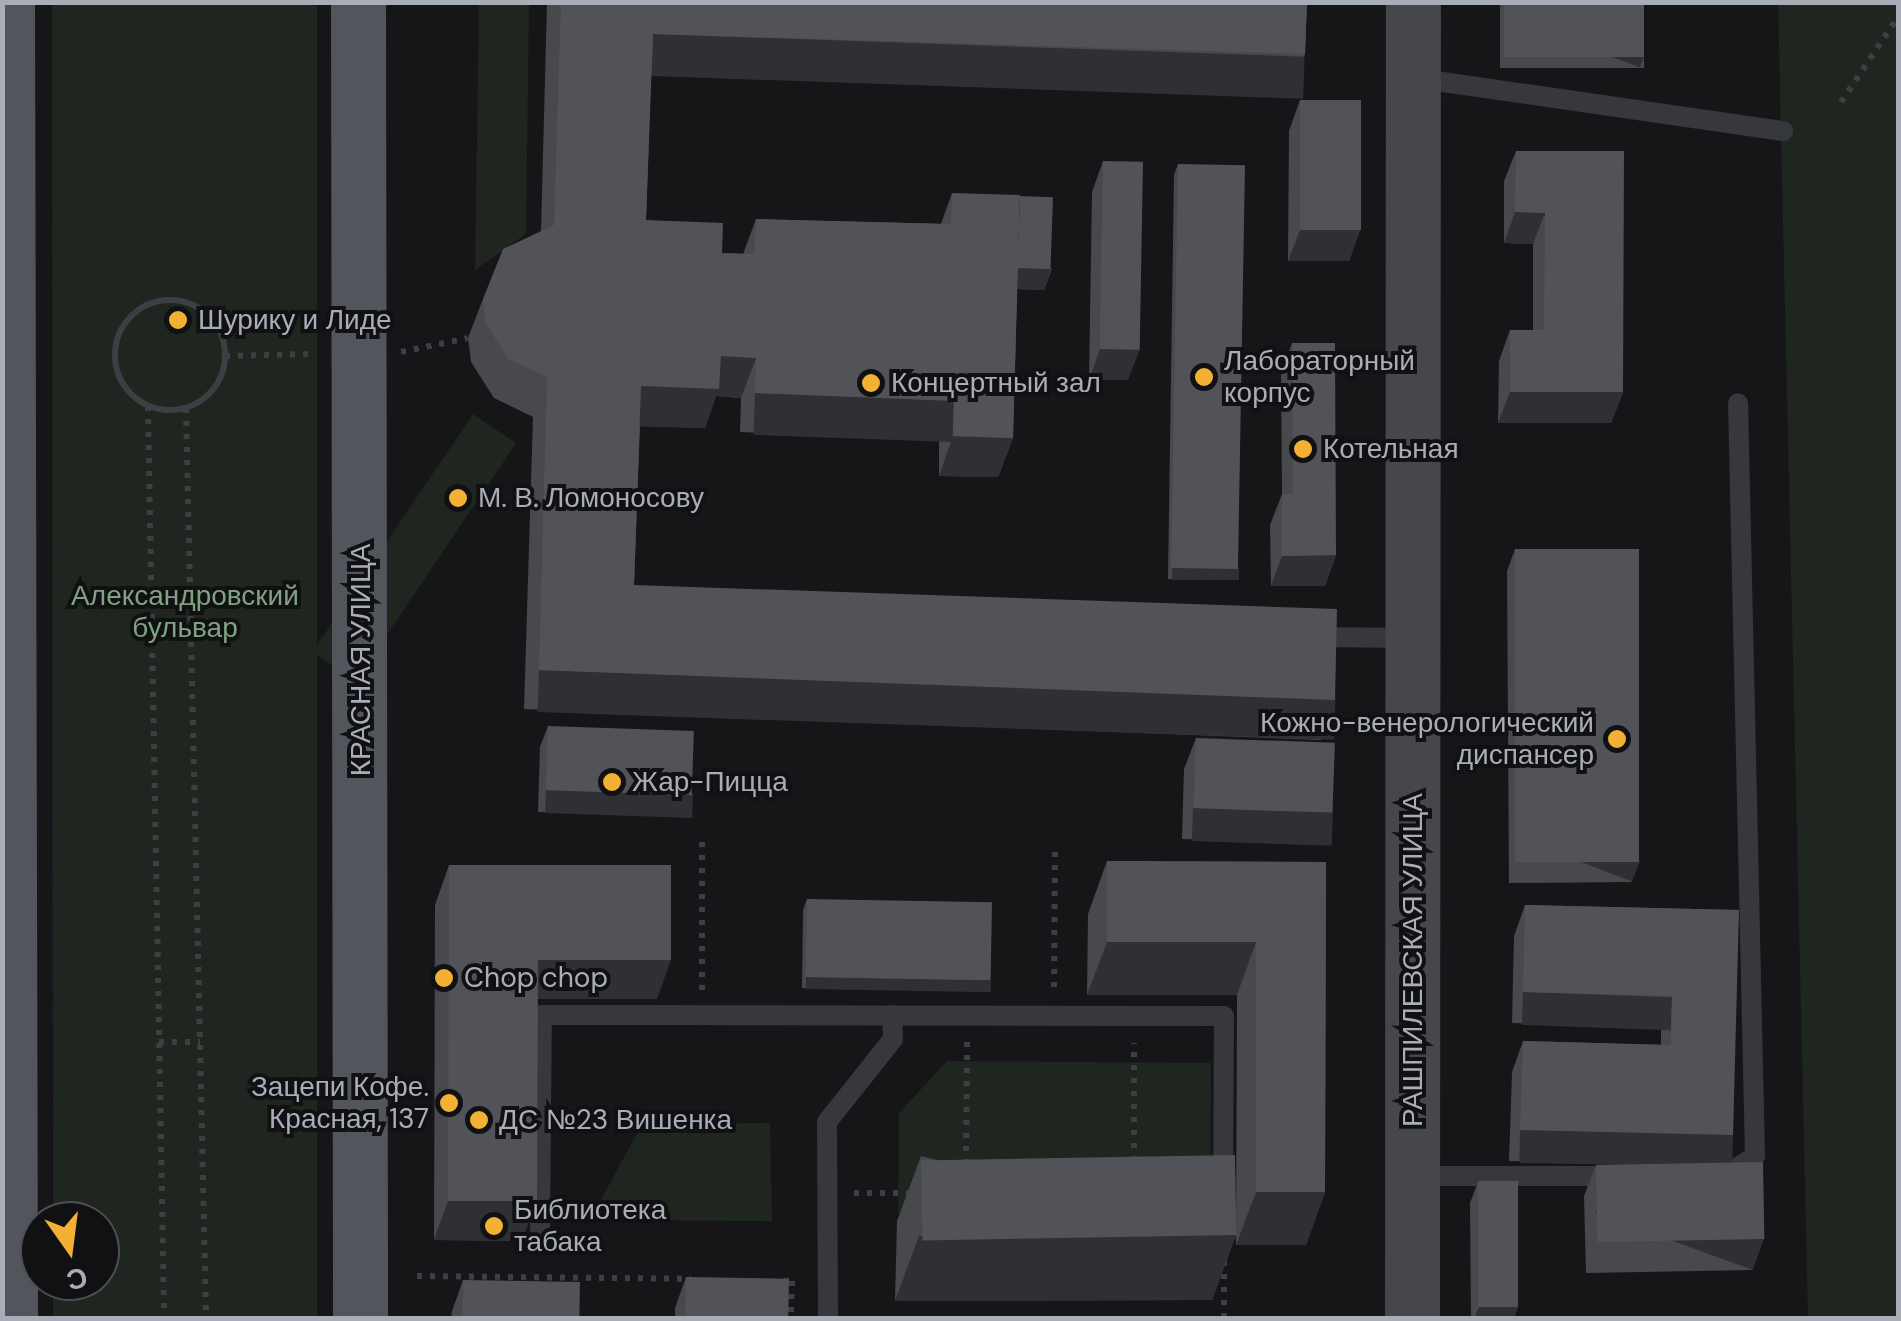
<!DOCTYPE html>
<meta charset="utf-8">
<style>
body{margin:0}
#map{position:relative;width:1901px;height:1321px;overflow:hidden;background:#161618;font-family:"DM Sans",sans-serif}
div>[style]{position:absolute}
.green>*{inset:0;background:#1e261f;transform-origin:0 0}
.path>*{height:6px;margin-top:-3px;transform-origin:0;background:repeating-linear-gradient(90deg,#3d3f44 0 5px,transparent 0 13px)}
.path>.ring{margin:-3px;padding:0;box-sizing:content-box;background:none;border:6px solid #3d3f44;border-radius:50%}
.lane>*{height:20px;margin:-10px;padding:0 10px;transform-origin:10px;border-radius:10px;background:#37383d}
.secondary>*{height:55px;margin:-27.5px;padding:0 27.5px;transform-origin:27.5px;border-radius:27.5px;background:#45474d}
.primary>*{height:55px;margin:-27.5px;padding:0 27.5px;transform-origin:27.5px;border-radius:27.5px;background:#53555c}
.wall>*{inset:0;background:#47494d;transform-origin:0 0}
.shaded-wall>*{inset:0;background:#2f3033;transform-origin:0 0}
.building>*{inset:0;background:#525359;transform-origin:0 0}
.dots>*{width:28px;height:28px;translate:-50% -50%;box-sizing:border-box;border:5px solid #111113;border-radius:50%}
span{translate:-50% -50%;white-space:nowrap;text-align:center;line-height:1.15;-webkit-text-stroke:8px #111113;paint-order:stroke}
.poi-label{font-size:28px;color:#a8adb8}
.left{translate:0 -50%;text-align:left}
.right{translate:-100% -50%;text-align:right}
.park-label{font-size:28px;color:#7fa381}
.street-label{font-size:28px;color:#a8adb8}
.frame{position:absolute;inset:0;border:5px solid #a8adb8;pointer-events:none}
.north{position:absolute;left:20px;top:1201px;width:100px;height:100px;box-sizing:border-box;background:#111113;border:2px solid #4d4f55;border-radius:50%;rotate:166deg;font-size:28px;font-weight:700;line-height:40px;text-align:center;color:#a8adb8}
.north::after{content:'';display:block;margin:auto;width:35px;height:45px;background:#f2b134;clip-path:polygon(50% 0,100% 100%,50% 72%,0 100%)}
</style>
<div id="map">
<div class="green">
<div style="clip-path:polygon(52px 3px,317px 3px,317px 1318px,53px 1318px,53px 1281px,100px 1281px,100px 1221px,53px 1221px)"></div>
<div style="clip-path:polygon(479px 3px,529px 3px,526px 234px,475px 270px)"></div>
<div style="clip-path:polygon(1778px 3px,1898px 3px,1898px 1318px,1808px 1318px)"></div>
<div style="left:473px;top:414px;width:52px;height:287px;rotate:34deg"></div>
<div style="clip-path:polygon(947px 1061px,1211px 1063px,1210px 1215px,898px 1213px,899px 1113px)"></div>
<div style="clip-path:polygon(770px 1123px,772px 1221px,590px 1220px,642px 1124px)"></div>
</div>
<div class="path">
<div style="left:1841px;top:102px;width:102px;rotate:-56.2deg"></div>
<div class="ring" style="left:115px;top:300px;width:104px;height:104px"></div>
<div style="left:401px;top:352px;width:68px;rotate:-11.8deg"></div>
<div style="left:225px;top:356px;width:89px;rotate:-1.3deg"></div>
<div style="left:148px;top:406px;width:912px;rotate:88.99deg"></div>
<div style="left:186px;top:408px;width:910px;rotate:88.74deg"></div>
<div style="left:1054px;top:987px;width:139px;rotate:-89.6deg"></div>
<div style="left:702px;top:990px;width:149px;rotate:-90deg"></div>
<div style="left:159px;top:1042px;width:41px"></div>
<div style="left:1134px;top:1161px;width:118px;rotate:-90deg"></div>
<div style="left:966px;top:1164px;width:122px;rotate:-89.5deg"></div>
<div style="left:854px;top:1193px;width:62px"></div>
<div style="left:1224px;top:1261px;width:57px;rotate:90deg"></div>
<div style="left:417px;top:1276px;width:274px;rotate:0.6deg"></div>
<div style="left:784px;top:1281px;width:8px"></div>
<div style="left:792px;top:1281px;width:37px;rotate:92deg"></div>
</div>
<div class="lane">
<div style="left:1415px;top:78px;width:372px;rotate:8.2deg"></div>
<div style="left:1310px;top:637px;width:101px;rotate:0.6deg"></div>
<div style="left:1729px;top:1173px;width:31px;rotate:-33deg"></div>
<div style="left:1755px;top:1156px;width:753px;rotate:-91.29deg"></div>
<div style="left:1414px;top:1176px;width:201px"></div>
<div style="left:540px;top:1229px;width:214px;rotate:-89.5deg"></div>
<div style="left:542px;top:1015px;width:682px;rotate:0.08deg"></div>
<div style="left:1224px;top:1016px;width:166px;rotate:90.3deg"></div>
<div style="left:828px;top:1318px;width:196px;rotate:-90.3deg"></div>
<div style="left:827px;top:1122px;width:106px;rotate:-51.5deg"></div>
<div style="left:893px;top:1039px;width:24px;rotate:-92deg"></div>
</div>
<div class="secondary">
<div style="left:1412px;top:1318px;width:1316px;rotate:-89.96deg"></div>
</div>
<div class="primary">
<div style="left:7px;top:2px;width:1316px;rotate:89.87deg"></div>
<div style="left:358px;top:2px;width:1316px;rotate:89.91deg"></div>
</div>
<div class="wall">
<div style="clip-path:polygon(547px 2px,1307px 2px,1305px 54px,1291px 93px,651px 74px,646px 220px,722px 253px,743px 254px,756px 219px,941px 224px,952px 193px,1052px 269px,1044px 290px,1017px 289px,1013px 438px,998px 477px,939px 476px,939px 440px,740px 432px,741px 398px,716px 396px,705px 428px,640px 426px,634px 585px,1335px 700px,1321px 740px,524px 709px,533px 417px,494px 398px,471px 362px,468px 338px,483px 299px,541px 231px)"></div>
<div style="left:1500px;top:2px;width:144px;height:66px"></div>
<div style="clip-path:polygon(1300px 100px,1360px 230px,1349px 261px,1288px 261px,1289px 131px)"></div>
<div style="clip-path:polygon(1516px 151px,1623px 392px,1611px 423px,1498px 423px,1499px 361px,1510px 330px,1533px 330px,1533px 244px,1504px 243px,1504px 181px)"></div>
<div style="clip-path:polygon(1103px 161px,1128px 380px,1089px 380px,1092px 192px)"></div>
<div style="clip-path:polygon(1178px 164px,1235px 579px,1168px 579px,1174px 175px)"></div>
<div style="clip-path:polygon(1292px 343px,1336px 555px,1325px 586px,1271px 586px,1270px 525px,1282px 494px,1281px 374px)"></div>
<div style="clip-path:polygon(1515px 549px,1632px 882px,1509px 883px,1507px 571px)"></div>
<div style="clip-path:polygon(548px 726px,693px 794px,685px 816px,538px 812px,540px 747px)"></div>
<div style="clip-path:polygon(1196px 738px,1322px 844px,1182px 839px,1184px 769px)"></div>
<div style="clip-path:polygon(1107px 861px,1326px 862px,1325px 1192px,1306px 1245px,1236px 1245px,1237px 995px,1087px 995px,1088px 914px)"></div>
<div style="clip-path:polygon(449px 865px,657px 999px,537px 999px,522px 1241px,434px 1240px,435px 905px)"></div>
<div style="clip-path:polygon(807px 899px,987px 990px,802px 988px,803px 910px)"></div>
<div style="clip-path:polygon(1525px 905px,1739px 910px,1723px 1163px,1753px 1270px,1586px 1273px,1584px 1196px,1596px 1165px,1647px 1164px,1509px 1161px,1512px 1072px,1523px 1041px,1661px 1045px,1661px 1027px,1512px 1023px,1514px 936px)"></div>
<div style="clip-path:polygon(921px 1156px,1236px 1235px,1212px 1300px,895px 1301px,897px 1221px)"></div>
<div style="clip-path:polygon(1478px 1182px,1518px 1307px,1514px 1318px,1471px 1318px,1470px 1203px)"></div>
<div style="clip-path:polygon(686px 1277px,788px 1318px,675px 1318px,675px 1308px)"></div>
<div style="clip-path:polygon(463px 1280px,579px 1318px,451px 1318px,452px 1311px)"></div>
</div>
<div class="shaded-wall">
<div style="left:653px;top:34px;width:652px;height:42px;rotate:2deg"></div>
<div style="left:1644px;top:56px;width:12px;height:140px;rotate:110deg"></div>
<div style="clip-path:polygon(1515px 212px,1545px 213px,1533px 244px,1504px 243px)"></div>
<div style="clip-path:polygon(1300px 230px,1360px 230px,1349px 261px,1288px 261px)"></div>
<div style="clip-path:polygon(1019px 268px,1052px 269px,1044px 290px,1012px 289px)"></div>
<div style="clip-path:polygon(1100px 349px,1140px 349px,1128px 380px,1089px 380px)"></div>
<div style="clip-path:polygon(721px 356px,756px 358px,741px 398px,716px 396px,705px 428px,626px 426px,641px 386px)"></div>
<div style="clip-path:polygon(1510px 392px,1623px 392px,1611px 423px,1498px 423px)"></div>
<div style="left:755px;top:393px;width:199px;height:42px;rotate:2deg"></div>
<div style="clip-path:polygon(953px 436px,1013px 438px,998px 477px,939px 476px)"></div>
<div style="clip-path:polygon(1336px 555px,1325px 586px,1271px 586px,1282px 556px)"></div>
<div style="left:1172px;top:568px;width:67px;height:12px"></div>
<div style="left:539px;top:670px;width:797px;height:42px;rotate:2deg"></div>
<div style="left:546px;top:790px;width:147px;height:23px;rotate:2deg"></div>
<div style="left:1193px;top:808px;width:140px;height:33px;rotate:2deg"></div>
<div style="left:1640px;top:861px;width:22px;height:124px;rotate:111deg"></div>
<div style="clip-path:polygon(1107px 942px,1256px 942px,1237px 995px,1087px 995px)"></div>
<div style="clip-path:polygon(538px 960px,671px 960px,657px 999px,523px 999px)"></div>
<div style="left:806px;top:977px;width:185px;height:12px;rotate:1deg"></div>
<div style="left:1523px;top:992px;width:149px;height:33px;rotate:2deg"></div>
<div style="left:1520px;top:1130px;width:213px;height:33px;rotate:1deg"></div>
<div style="clip-path:polygon(1256px 1192px,1325px 1192px,1306px 1245px,1236px 1245px)"></div>
<div style="clip-path:polygon(448px 1201px,537px 1201px,522px 1241px,434px 1240px)"></div>
<div style="clip-path:polygon(1236px 1235px,1212px 1300px,895px 1301px,919px 1236px)"></div>
<div style="left:1764px;top:1239px;width:33px;height:167px;rotate:110deg"></div>
<div style="clip-path:polygon(1479px 1307px,1518px 1307px,1514px 1318px,1474px 1318px)"></div>
</div>
<div class="building">
<div style="clip-path:polygon(561px 2px,1307px 2px,1305px 54px,653px 34px,646px 220px,723px 223px,722px 253px,754px 254px,756px 219px,951px 224px,952px 193px,1020px 195px,1013px 438px,953px 436px,954px 401px,755px 393px,756px 358px,721px 356px,719px 389px,641px 386px,634px 585px,1337px 609px,1335px 700px,539px 670px,547px 377px,508px 359px,485px 322px,483px 299px,503px 249px,554px 225px)"></div>
<div style="left:1504px;top:2px;width:140px;height:55px"></div>
<div style="left:1300px;top:100px;width:61px;height:130px"></div>
<div style="clip-path:polygon(1516px 151px,1624px 151px,1623px 392px,1510px 392px,1510px 330px,1544px 330px,1545px 213px,1515px 212px)"></div>
<div style="left:1103px;top:161px;width:40px;height:188px;rotate:1deg"></div>
<div style="left:1178px;top:164px;width:67px;height:404px;rotate:1deg"></div>
<div style="left:1020px;top:196px;width:33px;height:72px;rotate:2deg"></div>
<div style="clip-path:polygon(1292px 343px,1335px 343px,1336px 555px,1282px 556px,1282px 494px,1293px 494px)"></div>
<div style="left:1515px;top:549px;width:124px;height:313px"></div>
<div style="left:548px;top:726px;width:146px;height:64px;rotate:2deg"></div>
<div style="left:1196px;top:738px;width:139px;height:70px;rotate:2deg"></div>
<div style="clip-path:polygon(1107px 861px,1326px 862px,1325px 1192px,1256px 1192px,1256px 942px,1107px 942px)"></div>
<div style="clip-path:polygon(449px 865px,671px 865px,671px 960px,538px 960px,537px 1201px,448px 1201px)"></div>
<div style="left:807px;top:899px;width:185px;height:78px;rotate:1deg"></div>
<div style="clip-path:polygon(1525px 905px,1739px 910px,1733px 1135px,1520px 1130px,1523px 1041px,1671px 1045px,1672px 996px,1523px 992px)"></div>
<div style="left:1235px;top:1155px;width:80px;height:314px;rotate:89deg"></div>
<div style="left:1763px;top:1162px;width:77px;height:167px;rotate:89deg"></div>
<div style="left:1518px;top:1181px;width:126px;height:40px;rotate:90deg"></div>
<div style="left:686px;top:1277px;width:103px;height:41px;rotate:1deg"></div>
<div style="left:463px;top:1280px;width:117px;height:38px;rotate:1deg"></div>
</div>
<div class="dots">
<div style="left:178px;top:320px;background:#f2b134"></div>
<div style="left:1204px;top:377px;background:#f2b134"></div>
<div style="left:871px;top:383px;background:#f2b134"></div>
<div style="left:1303px;top:449px;background:#f2b134"></div>
<div style="left:458px;top:498px;background:#f2b134"></div>
<div style="left:1617px;top:739px;background:#f2b134"></div>
<div style="left:612px;top:782px;background:#f2b134"></div>
<div style="left:444px;top:978px;background:#f2b134"></div>
<div style="left:449px;top:1103px;background:#f2b134"></div>
<div style="left:479px;top:1120px;background:#f2b134"></div>
<div style="left:494px;top:1226px;background:#f2b134"></div>
</div>
<div class="poi-label">
<span class="left" style="left:198px;top:320px">Шурику и Лиде</span>
<span class="left" style="left:1224px;top:377px">Лабораторный<br>корпус</span>
<span class="left" style="left:891px;top:383px">Концертный зал</span>
<span class="left" style="left:1323px;top:449px">Котельная</span>
<span class="left" style="left:478px;top:498px">М. В. Ломоносову</span>
<span class="right" style="left:1594px;top:739px">Кожно-венерологический<br>диспансер</span>
<span class="left" style="left:632px;top:782px">Жар-Пицца</span>
<span class="left" style="left:464px;top:978px">Chop chop</span>
<span class="right" style="left:429px;top:1103px">Зацепи Кофе.<br>Красная, 137</span>
<span class="left" style="left:499px;top:1120px">ДС №23 Вишенка</span>
<span class="left" style="left:514px;top:1226px">Библиотека<br>табака</span>
</div>
<div class="park-label">
<span style="left:185px;top:612px">Александровский<br>бульвар</span>
</div>
<div class="street-label">
<span style="left:361px;top:660px;rotate:-90deg">КРАСНАЯ УЛИЦА</span>
<span style="left:1413px;top:960px;rotate:-90deg">РАШПИЛЕВСКАЯ УЛИЦА</span>
</div>
<div class="frame"></div>
<div class="north">С</div>
</div>
